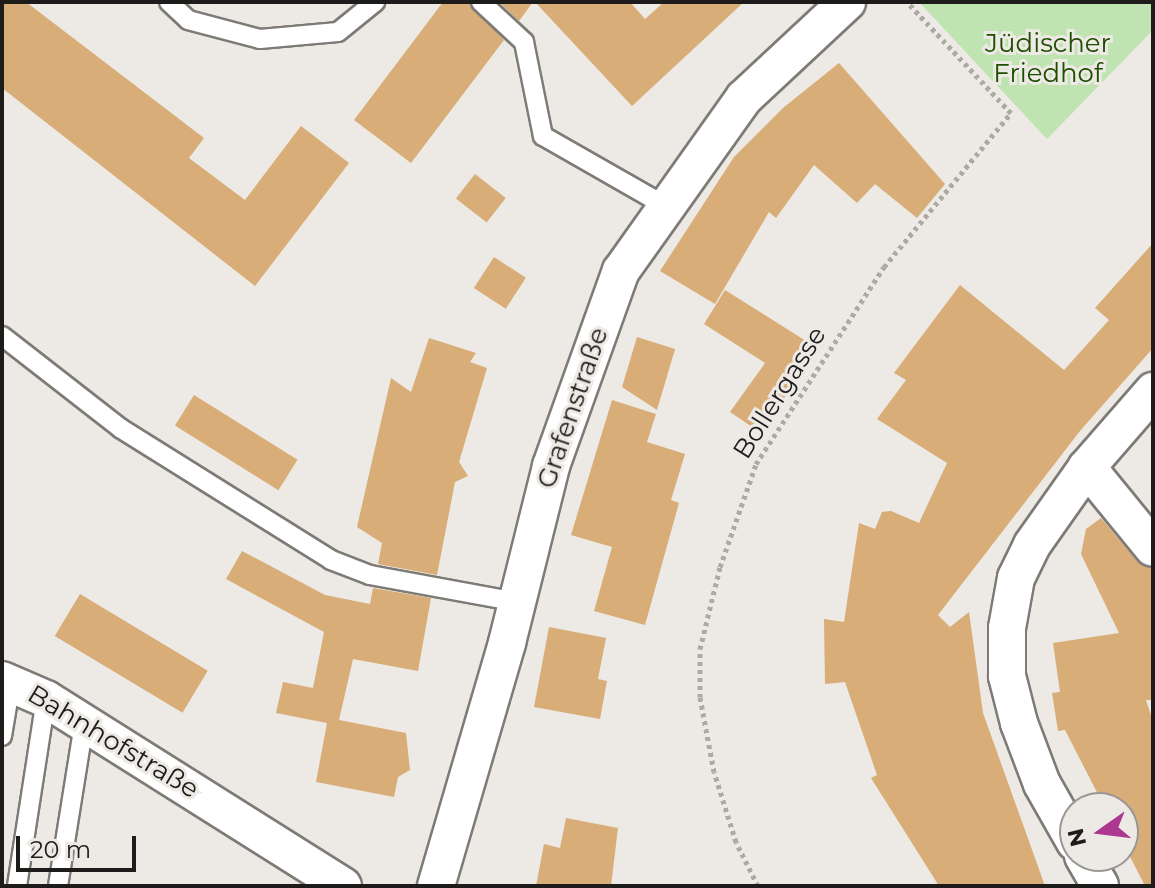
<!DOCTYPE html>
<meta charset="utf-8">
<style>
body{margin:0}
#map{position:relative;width:1155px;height:888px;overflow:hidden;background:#ede9e4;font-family:Montserrat,sans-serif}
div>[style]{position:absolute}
.green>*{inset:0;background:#c0e3b2}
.building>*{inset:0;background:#d8ad77;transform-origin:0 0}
.path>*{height:5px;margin-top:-2.5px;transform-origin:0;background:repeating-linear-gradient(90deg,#adaaa6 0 4px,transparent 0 8px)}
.roads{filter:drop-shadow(2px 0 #7e7b77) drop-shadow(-2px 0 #7e7b77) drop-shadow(0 2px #7e7b77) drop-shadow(0 -2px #7e7b77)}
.service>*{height:18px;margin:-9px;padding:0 9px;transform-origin:9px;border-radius:9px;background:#fff}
.minor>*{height:36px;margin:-18px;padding:0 18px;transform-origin:18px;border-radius:18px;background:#fff}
span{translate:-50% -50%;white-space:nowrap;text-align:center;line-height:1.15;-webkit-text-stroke:6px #ede9e4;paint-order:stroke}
.park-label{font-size:26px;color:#1e4e00}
.street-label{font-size:26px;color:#1e1c1b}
.frame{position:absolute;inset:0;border:4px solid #1e1c1b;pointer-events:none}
.north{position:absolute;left:1059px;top:792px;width:80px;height:80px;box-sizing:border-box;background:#ede9e4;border:2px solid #9a9794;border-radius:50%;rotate:256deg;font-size:22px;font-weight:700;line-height:32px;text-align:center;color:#1e1c1b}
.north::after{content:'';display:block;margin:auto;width:28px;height:36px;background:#ad3890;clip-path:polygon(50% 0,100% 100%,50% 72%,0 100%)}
.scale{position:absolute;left:16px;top:836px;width:120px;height:36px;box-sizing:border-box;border:4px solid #1e1c1b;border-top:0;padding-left:10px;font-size:24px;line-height:28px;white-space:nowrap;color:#1e1c1b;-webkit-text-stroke:6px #ede9e4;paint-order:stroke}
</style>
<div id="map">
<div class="green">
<div style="clip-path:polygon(919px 2px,1153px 2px,1153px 30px,1047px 139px)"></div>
</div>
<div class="building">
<div style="clip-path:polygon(2px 2px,26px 2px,204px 138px,189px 158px,245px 200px,301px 126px,349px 163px,255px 286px,2px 88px)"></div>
<div style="clip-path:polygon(443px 2px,469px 2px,504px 40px,411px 163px,354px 120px)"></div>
<div style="clip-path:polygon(499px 2px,533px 2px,519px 21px)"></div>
<div style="clip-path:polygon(535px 2px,630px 2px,645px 19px,664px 2px,744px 2px,632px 106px)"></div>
<div style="clip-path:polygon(839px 63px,945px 184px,917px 218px,875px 184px,857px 203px,814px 165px,776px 218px,769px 212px,715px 304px,660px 271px,734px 157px,783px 108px)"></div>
<div style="left:475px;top:174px;width:39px;height:31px;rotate:38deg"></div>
<div style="clip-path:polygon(1153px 243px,1153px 348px,1080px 431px,938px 615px,950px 627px,969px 612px,983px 713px,1045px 886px,939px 886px,871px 778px,877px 775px,845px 682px,825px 684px,824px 619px,844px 622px,859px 523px,875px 529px,882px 512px,891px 511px,919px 523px,947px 463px,877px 419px,906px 380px,894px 373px,960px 285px,1064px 370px,1109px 320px,1095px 308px)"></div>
<div style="left:494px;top:257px;width:38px;height:37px;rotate:33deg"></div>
<div style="clip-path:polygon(725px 290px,806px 341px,785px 375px,794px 383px,761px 433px,730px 412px,765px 363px,704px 324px)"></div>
<div style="clip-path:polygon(637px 337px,675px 349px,657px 410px,622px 387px)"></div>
<div style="clip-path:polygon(429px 338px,476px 353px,470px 362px,487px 368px,459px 462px,468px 476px,455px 482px,437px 575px,378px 564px,382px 543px,357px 527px,391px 378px,411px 392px)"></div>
<div style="left:194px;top:395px;width:122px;height:36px;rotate:32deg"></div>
<div style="clip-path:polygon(612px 400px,656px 414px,647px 442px,685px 454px,671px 500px,679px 503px,645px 625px,594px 611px,612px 547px,571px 535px)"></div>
<div style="clip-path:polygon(1101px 518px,1137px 561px,1153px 568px,1153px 700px,1146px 700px,1153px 721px,1153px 886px,1145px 886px,1123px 843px,1123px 808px,1105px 808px,1065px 730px,1058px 731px,1052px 693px,1060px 692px,1053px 643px,1119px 633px,1081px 554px,1086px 529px)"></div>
<div style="clip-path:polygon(242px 551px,325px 595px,370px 604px,373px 588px,431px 598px,418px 671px,353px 659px,339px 720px,406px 733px,410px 770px,398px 777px,394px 797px,316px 782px,327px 723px,276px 713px,283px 682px,313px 688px,324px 632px,226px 579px)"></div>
<div style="left:80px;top:594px;width:149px;height:49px;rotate:31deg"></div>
<div style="clip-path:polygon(549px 627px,606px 638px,598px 679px,607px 681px,600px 719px,534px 707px)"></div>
<div style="clip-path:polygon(566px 818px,618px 828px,611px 886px,536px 886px,544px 844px,560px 848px)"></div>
</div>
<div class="path">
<div style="left:758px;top:886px;width:49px;rotate:-116.6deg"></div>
<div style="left:736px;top:842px;width:73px;rotate:-107.4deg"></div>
<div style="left:714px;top:772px;width:76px;rotate:-100.6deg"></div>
<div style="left:700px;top:697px;width:48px;rotate:-90deg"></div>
<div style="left:700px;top:649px;width:84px;rotate:-76.3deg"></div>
<div style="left:720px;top:567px;width:109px;rotate:-70.7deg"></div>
<div style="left:756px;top:464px;width:235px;rotate:-57deg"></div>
<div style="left:884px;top:267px;width:200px;rotate:-50.5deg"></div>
<div style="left:1011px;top:113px;width:152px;rotate:-133.1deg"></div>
</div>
<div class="roads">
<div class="service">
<div style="left:169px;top:2px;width:26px;rotate:43deg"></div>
<div style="left:188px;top:20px;width:74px;rotate:14.8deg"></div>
<div style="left:260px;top:39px;width:78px;rotate:-5.1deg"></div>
<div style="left:338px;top:32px;width:48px;rotate:-39deg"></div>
<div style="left:481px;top:2px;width:59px;rotate:42.9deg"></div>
<div style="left:524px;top:42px;width:96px;rotate:78.6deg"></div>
<div style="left:543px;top:136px;width:139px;rotate:29.7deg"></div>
<div style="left:2px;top:336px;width:150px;rotate:37.9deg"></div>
<div style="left:120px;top:428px;width:249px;rotate:32deg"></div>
<div style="left:331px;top:560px;width:42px;rotate:21deg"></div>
<div style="left:370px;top:575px;width:149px;rotate:10.4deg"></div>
<div style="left:2px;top:736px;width:55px;rotate:-80.5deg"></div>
<div style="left:17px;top:886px;width:189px;rotate:-81.2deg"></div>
<div style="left:58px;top:886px;width:165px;rotate:-80.9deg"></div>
</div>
<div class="minor">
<div style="left:1087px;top:467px;width:104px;rotate:50.8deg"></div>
<div style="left:2px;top:680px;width:48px;rotate:23.4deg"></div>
<div style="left:46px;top:699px;width:351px;rotate:32.2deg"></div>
<div style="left:1075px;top:842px;width:67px;rotate:-119.6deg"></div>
<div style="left:1042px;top:784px;width:65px;rotate:-110.7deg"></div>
<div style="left:1019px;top:723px;width:49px;rotate:-104.3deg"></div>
<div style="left:1007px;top:676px;width:48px;rotate:-90deg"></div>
<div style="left:1007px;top:628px;width:51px;rotate:-79.8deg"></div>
<div style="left:1016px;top:578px;width:37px;rotate:-64deg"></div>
<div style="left:1032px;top:545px;width:95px;rotate:-54.8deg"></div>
<div style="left:1087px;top:467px;width:101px;rotate:-49deg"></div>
<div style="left:1083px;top:856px;width:34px;rotate:60deg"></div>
<div style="left:436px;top:886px;width:253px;rotate:-73.7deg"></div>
<div style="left:507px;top:643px;width:182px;rotate:-76deg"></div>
<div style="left:551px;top:466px;width:207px;rotate:-70.3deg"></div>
<div style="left:621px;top:271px;width:212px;rotate:-54.6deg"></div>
<div style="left:744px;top:98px;width:141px;rotate:-43deg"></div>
</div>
</div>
<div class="park-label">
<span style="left:1048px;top:59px">Jüdischer<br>Friedhof</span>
</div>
<div class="street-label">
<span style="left:780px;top:393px;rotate:-58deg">Bollergasse</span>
<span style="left:573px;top:408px;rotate:-71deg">Grafenstraße</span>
<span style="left:113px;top:742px;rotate:31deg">Bahnhofstraße</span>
</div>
<div class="frame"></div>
<div class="north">N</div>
<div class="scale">20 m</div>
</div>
